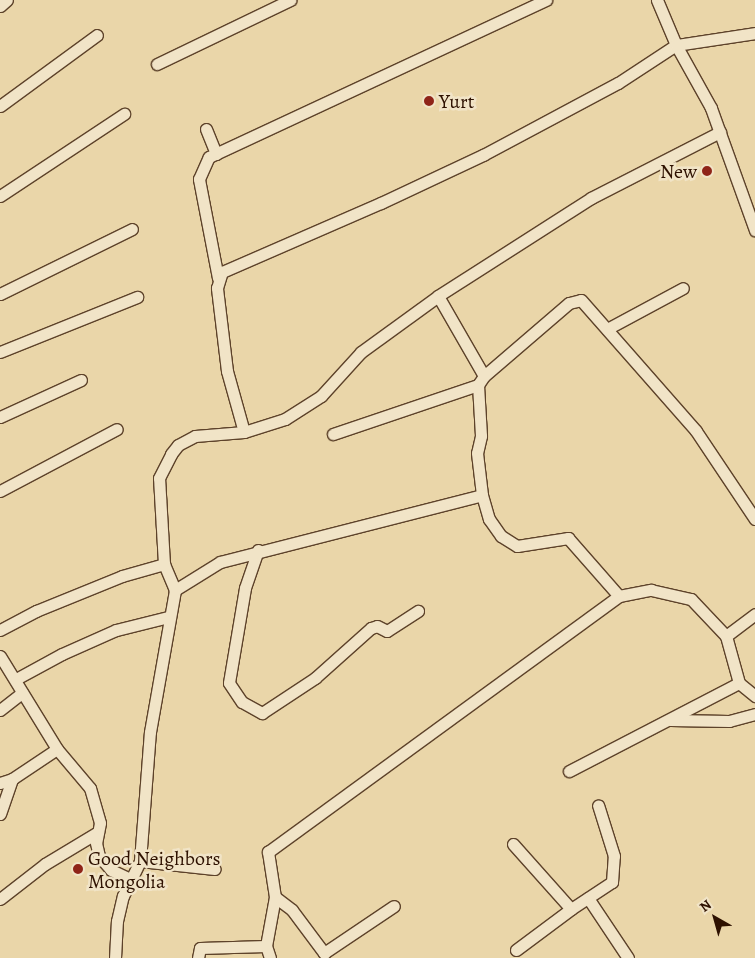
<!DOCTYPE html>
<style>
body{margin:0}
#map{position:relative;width:755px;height:958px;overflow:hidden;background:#ead6a9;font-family:Alegreya,serif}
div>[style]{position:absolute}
.roads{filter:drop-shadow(1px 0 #5d422a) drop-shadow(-1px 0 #5d422a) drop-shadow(0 1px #5d422a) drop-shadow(0 -1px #5d422a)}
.street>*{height:11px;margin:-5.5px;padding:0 5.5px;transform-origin:5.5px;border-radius:5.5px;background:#f1e4c7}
.dots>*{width:14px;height:14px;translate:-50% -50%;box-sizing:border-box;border:2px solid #f1e4c7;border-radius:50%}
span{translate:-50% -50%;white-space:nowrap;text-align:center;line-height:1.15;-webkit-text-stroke:5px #f1e4c7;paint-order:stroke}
.poi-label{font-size:20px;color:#2e1100}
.left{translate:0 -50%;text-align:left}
.right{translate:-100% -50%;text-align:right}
.north{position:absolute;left:690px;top:893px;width:50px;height:50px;-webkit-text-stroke:4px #f1e4c7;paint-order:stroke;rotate:322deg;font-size:14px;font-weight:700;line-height:20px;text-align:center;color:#2e1100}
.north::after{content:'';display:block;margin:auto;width:18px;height:22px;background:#2e1100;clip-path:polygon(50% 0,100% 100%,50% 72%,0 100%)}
</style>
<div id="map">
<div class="roads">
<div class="street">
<div style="left:657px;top:0;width:49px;rotate:67.1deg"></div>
<div style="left:676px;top:45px;width:72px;rotate:60.9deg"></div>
<div style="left:711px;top:108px;width:130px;rotate:70.2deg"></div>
<div style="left:0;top:6px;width:9px;rotate:-41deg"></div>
<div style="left:157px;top:64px;width:148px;rotate:-25.7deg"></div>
<div style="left:0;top:106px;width:120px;rotate:-36.2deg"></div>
<div style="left:206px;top:129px;width:27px;rotate:68deg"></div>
<div style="left:0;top:196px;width:149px;rotate:-33.5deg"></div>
<div style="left:218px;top:278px;width:101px;rotate:-100.9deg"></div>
<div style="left:199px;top:179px;width:24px;rotate:-66deg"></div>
<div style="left:209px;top:157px;width:372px;rotate:-25deg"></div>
<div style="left:0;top:294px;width:147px;rotate:-26.2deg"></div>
<div style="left:438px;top:296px;width:92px;rotate:60.1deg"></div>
<div style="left:484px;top:376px;width:11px;rotate:124deg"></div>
<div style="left:478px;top:385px;width:51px;rotate:86.6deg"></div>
<div style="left:481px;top:436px;width:17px;rotate:103deg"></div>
<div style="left:477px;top:453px;width:42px;rotate:83.2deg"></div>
<div style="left:482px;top:495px;width:25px;rotate:74deg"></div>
<div style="left:489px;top:519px;width:21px;rotate:55deg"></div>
<div style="left:501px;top:536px;width:19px;rotate:32deg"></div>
<div style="left:517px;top:546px;width:52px;rotate:-8.9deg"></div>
<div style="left:568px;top:538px;width:77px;rotate:48.7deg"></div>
<div style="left:619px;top:596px;width:33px;rotate:-11deg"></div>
<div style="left:651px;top:590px;width:41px;rotate:12.7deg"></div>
<div style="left:691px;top:599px;width:51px;rotate:46.6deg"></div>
<div style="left:726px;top:636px;width:49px;rotate:74.5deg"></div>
<div style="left:739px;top:683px;width:21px;rotate:39deg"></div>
<div style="left:607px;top:329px;width:86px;rotate:-28.3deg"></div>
<div style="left:0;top:352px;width:148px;rotate:-21.9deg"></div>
<div style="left:484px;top:376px;width:112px;rotate:-40.7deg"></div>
<div style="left:569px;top:303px;width:12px;rotate:-14deg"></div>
<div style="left:581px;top:300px;width:174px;rotate:48.7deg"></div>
<div style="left:696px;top:431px;width:106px;rotate:56.2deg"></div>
<div style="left:0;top:417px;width:89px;rotate:-24.6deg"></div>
<div style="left:244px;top:432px;width:63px;rotate:-105.6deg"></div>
<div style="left:227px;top:371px;width:84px;rotate:-96.9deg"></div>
<div style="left:217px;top:288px;width:17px;rotate:-73deg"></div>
<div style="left:222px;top:272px;width:173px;rotate:-23.5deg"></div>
<div style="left:381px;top:203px;width:113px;rotate:-25.2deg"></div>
<div style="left:483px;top:155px;width:153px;rotate:-28.1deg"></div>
<div style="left:618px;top:83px;width:69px;rotate:-33.2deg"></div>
<div style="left:676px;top:45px;width:80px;rotate:-8.6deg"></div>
<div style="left:333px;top:434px;width:153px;rotate:-18.7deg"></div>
<div style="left:0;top:491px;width:132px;rotate:-27.9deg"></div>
<div style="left:258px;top:550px;width:40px;rotate:108.9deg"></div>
<div style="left:245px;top:588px;width:96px;rotate:99.6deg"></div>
<div style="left:229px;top:683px;width:23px;rotate:56deg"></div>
<div style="left:242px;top:702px;width:23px;rotate:29deg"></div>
<div style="left:262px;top:713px;width:64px;rotate:-33.4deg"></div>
<div style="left:315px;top:678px;width:75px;rotate:-41.8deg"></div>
<div style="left:371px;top:628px;width:6px;rotate:-18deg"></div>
<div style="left:377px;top:626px;width:11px;rotate:27deg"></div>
<div style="left:387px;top:631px;width:37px;rotate:-33deg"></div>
<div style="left:175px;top:590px;width:53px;rotate:-31.9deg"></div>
<div style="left:220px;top:562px;width:270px;rotate:-14.3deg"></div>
<div style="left:0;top:630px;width:41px;rotate:-27.8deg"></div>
<div style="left:36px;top:611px;width:93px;rotate:-22.1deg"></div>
<div style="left:122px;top:576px;width:44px;rotate:-15.9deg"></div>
<div style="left:726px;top:636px;width:36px;rotate:-37deg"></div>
<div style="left:0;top:656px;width:109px;rotate:58.5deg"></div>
<div style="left:57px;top:749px;width:51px;rotate:49.8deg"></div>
<div style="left:90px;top:788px;width:36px;rotate:74deg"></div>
<div style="left:100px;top:823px;width:20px;rotate:101deg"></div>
<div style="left:96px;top:843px;width:13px;rotate:77deg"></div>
<div style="left:99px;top:856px;width:18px;rotate:49deg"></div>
<div style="left:111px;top:870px;width:21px;rotate:25deg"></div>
<div style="left:16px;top:679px;width:52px;rotate:-28.5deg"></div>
<div style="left:62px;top:654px;width:59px;rotate:-24deg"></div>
<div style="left:116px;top:630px;width:54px;rotate:-14deg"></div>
<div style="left:0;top:710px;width:28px;rotate:-38deg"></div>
<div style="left:670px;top:720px;width:59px;rotate:1deg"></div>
<div style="left:729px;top:721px;width:27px;rotate:-15deg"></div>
<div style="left:569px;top:771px;width:191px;rotate:-27.4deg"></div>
<div style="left:0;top:783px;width:13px;rotate:-18deg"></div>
<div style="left:12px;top:779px;width:54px;rotate:-33.7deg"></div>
<div style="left:0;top:814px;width:37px;rotate:-71deg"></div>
<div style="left:513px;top:844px;width:87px;rotate:48.3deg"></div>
<div style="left:571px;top:909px;width:49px;rotate:-33.4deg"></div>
<div style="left:612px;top:882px;width:26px;rotate:-86deg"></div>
<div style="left:614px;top:856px;width:53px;rotate:-107.4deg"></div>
<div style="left:140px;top:861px;width:75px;rotate:6.1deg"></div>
<div style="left:275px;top:897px;width:21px;rotate:37deg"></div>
<div style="left:292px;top:910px;width:54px;rotate:53.3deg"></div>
<div style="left:324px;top:953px;width:84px;rotate:-33.9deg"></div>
<div style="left:588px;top:898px;width:72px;rotate:56.3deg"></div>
<div style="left:0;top:899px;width:57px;rotate:-37.9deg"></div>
<div style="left:45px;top:864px;width:62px;rotate:-31.1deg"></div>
<div style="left:516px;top:950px;width:69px;rotate:-36.7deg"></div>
<div style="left:115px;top:958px;width:37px;rotate:-87deg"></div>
<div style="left:117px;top:921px;width:26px;rotate:-77deg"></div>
<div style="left:123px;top:896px;width:39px;rotate:-64deg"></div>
<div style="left:140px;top:861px;width:129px;rotate:-85.6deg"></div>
<div style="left:150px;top:732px;width:144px;rotate:-80deg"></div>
<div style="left:175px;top:590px;width:28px;rotate:-113deg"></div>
<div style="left:164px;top:564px;width:86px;rotate:-93.3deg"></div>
<div style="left:159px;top:478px;width:27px;rotate:-63deg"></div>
<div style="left:171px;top:454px;width:11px;rotate:-52deg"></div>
<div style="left:178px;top:445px;width:19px;rotate:-28deg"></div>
<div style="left:195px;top:436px;width:49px;rotate:-4.7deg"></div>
<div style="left:244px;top:432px;width:43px;rotate:-17.6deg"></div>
<div style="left:285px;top:419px;width:43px;rotate:-32.6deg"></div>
<div style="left:321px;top:396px;width:59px;rotate:-47.7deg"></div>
<div style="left:361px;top:352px;width:95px;rotate:-36deg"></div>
<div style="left:438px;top:296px;width:182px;rotate:-32.6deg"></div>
<div style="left:591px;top:198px;width:145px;rotate:-27.1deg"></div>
<div style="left:198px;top:958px;width:10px;rotate:-79deg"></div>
<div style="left:200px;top:948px;width:66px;rotate:-1.7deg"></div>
<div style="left:270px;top:958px;width:13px;rotate:-108deg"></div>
<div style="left:266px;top:946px;width:50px;rotate:-79.6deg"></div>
<div style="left:275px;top:897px;width:46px;rotate:-98.8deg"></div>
<div style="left:268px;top:852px;width:434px;rotate:-36.1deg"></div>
</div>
</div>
<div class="dots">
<div style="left:429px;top:101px;background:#8f2418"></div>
<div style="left:707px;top:171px;background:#8f2418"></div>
<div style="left:78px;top:869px;background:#8f2418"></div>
</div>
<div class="poi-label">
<span class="left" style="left:439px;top:101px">Yurt</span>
<span class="right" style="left:697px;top:171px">New</span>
<span class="left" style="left:88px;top:870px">Good Neighbors<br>Mongolia</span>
</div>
<div class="north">N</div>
</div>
